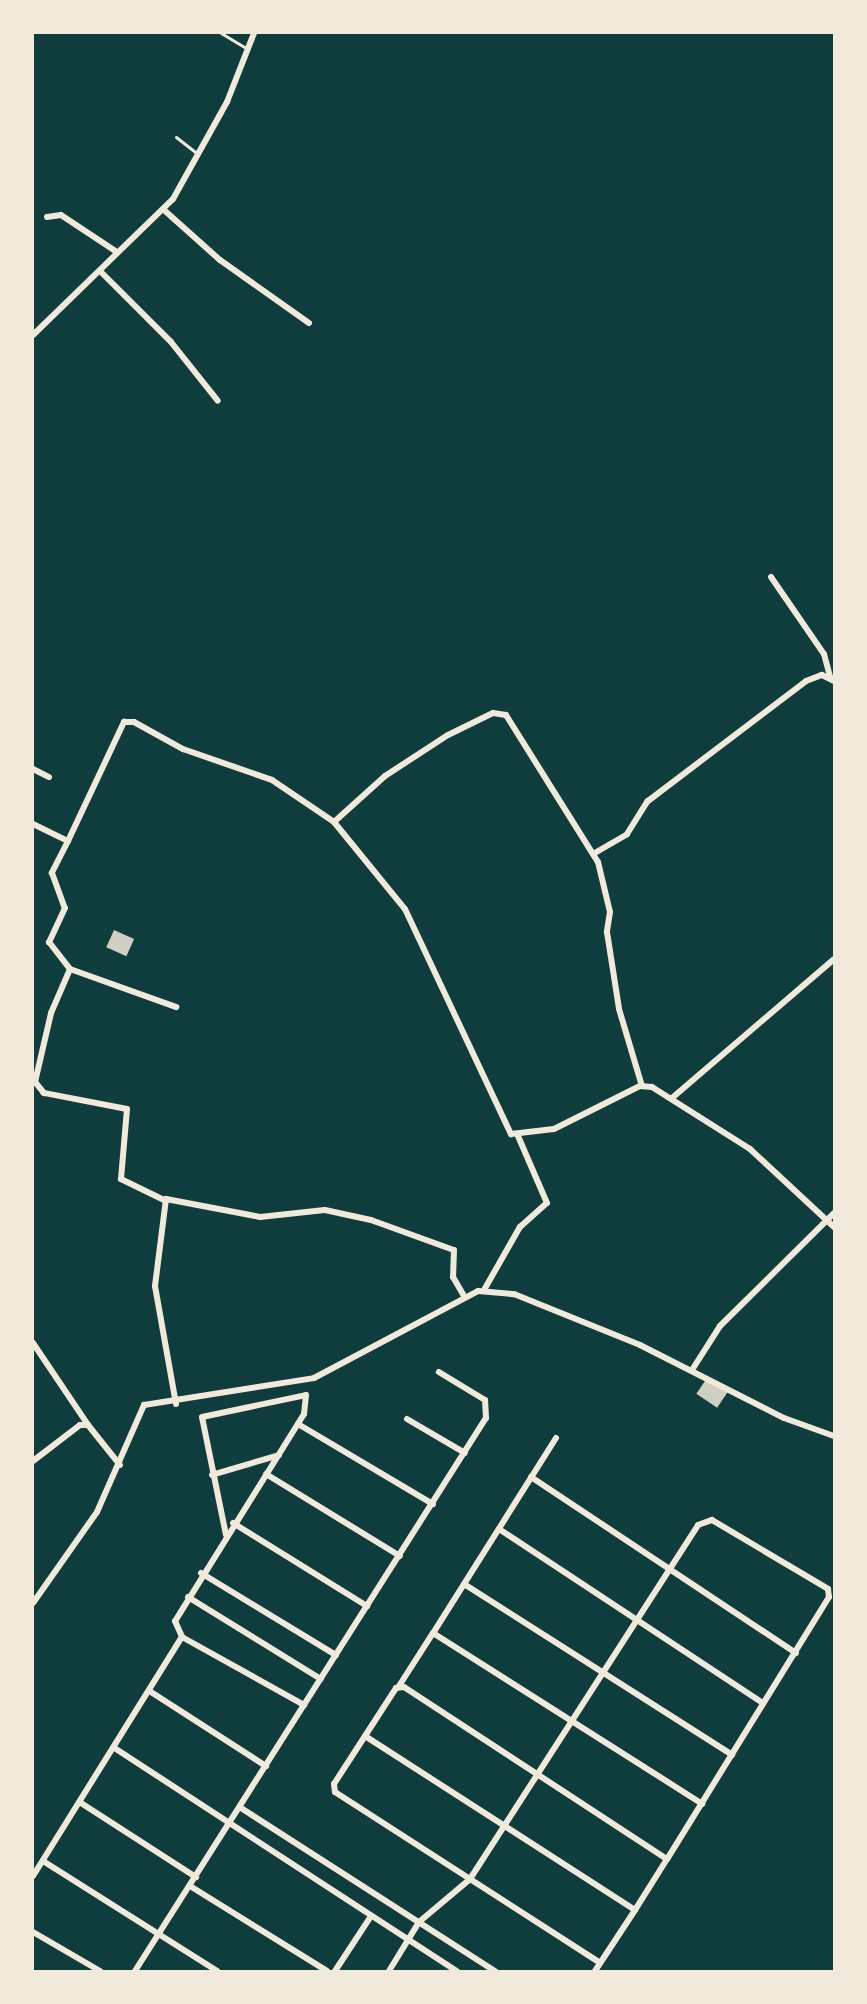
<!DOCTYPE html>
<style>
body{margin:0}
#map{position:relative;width:867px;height:2004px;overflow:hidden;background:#0f3d3e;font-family:Raleway,sans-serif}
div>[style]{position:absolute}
.building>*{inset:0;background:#cfcfc3;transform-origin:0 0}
.service>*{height:3px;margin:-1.5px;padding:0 1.5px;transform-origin:1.5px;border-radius:1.5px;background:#f1e9da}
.minor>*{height:6px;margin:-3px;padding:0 3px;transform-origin:3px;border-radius:3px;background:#f1e9da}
span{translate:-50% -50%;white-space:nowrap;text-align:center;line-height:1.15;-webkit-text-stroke:4.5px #f1e9da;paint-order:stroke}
.frame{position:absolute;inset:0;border:34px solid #f1e9da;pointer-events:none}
</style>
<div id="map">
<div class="building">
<div style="left:114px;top:930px;width:22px;height:19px;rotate:24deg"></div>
<div style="left:707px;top:1378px;width:25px;height:19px;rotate:34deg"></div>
</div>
<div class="service">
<div style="left:221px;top:33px;width:31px;rotate:31deg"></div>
<div style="left:176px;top:137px;width:28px;rotate:38deg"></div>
</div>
<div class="minor">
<div style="left:164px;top:210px;width:75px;rotate:41.8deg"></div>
<div style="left:220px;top:260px;width:109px;rotate:35.3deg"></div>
<div style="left:47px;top:217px;width:14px;rotate:-8deg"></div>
<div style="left:61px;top:215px;width:67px;rotate:33.5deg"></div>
<div style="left:100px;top:271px;width:100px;rotate:45deg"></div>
<div style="left:171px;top:342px;width:75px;rotate:51.5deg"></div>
<div style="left:33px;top:335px;width:195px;rotate:-44.2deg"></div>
<div style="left:173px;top:199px;width:111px;rotate:-60.9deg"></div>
<div style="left:227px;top:102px;width:74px;rotate:-68.6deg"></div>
<div style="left:771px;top:577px;width:93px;rotate:55.5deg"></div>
<div style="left:824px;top:654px;width:23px;rotate:75deg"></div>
<div style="left:33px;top:769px;width:18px;rotate:27deg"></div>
<div style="left:334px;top:822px;width:69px;rotate:-42deg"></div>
<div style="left:385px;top:776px;width:75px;rotate:-33.1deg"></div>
<div style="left:448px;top:735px;width:50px;rotate:-26.1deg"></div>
<div style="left:493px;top:713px;width:13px;rotate:9deg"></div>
<div style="left:506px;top:715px;width:173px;rotate:58deg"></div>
<div style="left:598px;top:862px;width:51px;rotate:76.5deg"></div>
<div style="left:610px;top:912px;width:20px;rotate:99deg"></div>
<div style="left:607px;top:932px;width:78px;rotate:81.1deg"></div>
<div style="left:619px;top:1009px;width:80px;rotate:73.4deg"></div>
<div style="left:33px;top:824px;width:39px;rotate:26deg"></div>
<div style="left:68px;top:841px;width:132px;rotate:-64.8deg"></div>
<div style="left:124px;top:722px;width:10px"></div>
<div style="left:134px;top:722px;width:56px;rotate:28.9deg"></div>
<div style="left:183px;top:749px;width:94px;rotate:19.2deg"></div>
<div style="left:272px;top:780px;width:75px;rotate:34.1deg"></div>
<div style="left:334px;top:822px;width:112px;rotate:50.8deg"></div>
<div style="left:405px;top:909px;width:249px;rotate:64.8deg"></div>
<div style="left:511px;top:1134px;width:43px;rotate:-6.6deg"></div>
<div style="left:554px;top:1129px;width:96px;rotate:-26.6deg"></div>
<div style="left:640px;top:1086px;width:12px;rotate:5deg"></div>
<div style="left:652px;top:1087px;width:116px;rotate:32.3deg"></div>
<div style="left:750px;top:1149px;width:115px;rotate:42.9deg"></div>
<div style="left:68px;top:841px;width:36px;rotate:117deg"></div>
<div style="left:52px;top:873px;width:37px;rotate:70deg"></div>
<div style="left:65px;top:908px;width:38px;rotate:115deg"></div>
<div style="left:49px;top:942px;width:34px;rotate:52deg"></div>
<div style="left:593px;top:854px;width:39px;rotate:-30deg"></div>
<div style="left:627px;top:834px;width:39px;rotate:-58deg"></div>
<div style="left:648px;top:801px;width:198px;rotate:-37.2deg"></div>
<div style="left:806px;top:681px;width:17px;rotate:-21deg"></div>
<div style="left:822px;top:675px;width:13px;rotate:27deg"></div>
<div style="left:672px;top:1098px;width:213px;rotate:-40.6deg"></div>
<div style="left:164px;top:1200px;width:48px;rotate:-154deg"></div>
<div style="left:121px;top:1179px;width:70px;rotate:-85.1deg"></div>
<div style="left:127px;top:1109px;width:85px;rotate:-169.1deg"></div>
<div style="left:44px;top:1093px;width:14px;rotate:-129deg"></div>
<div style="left:35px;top:1082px;width:71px;rotate:-76.9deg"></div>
<div style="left:51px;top:1013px;width:48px;rotate:-66.6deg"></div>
<div style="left:70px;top:969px;width:113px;rotate:19.7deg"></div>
<div style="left:484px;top:1290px;width:73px;rotate:-60.3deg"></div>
<div style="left:520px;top:1227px;width:36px;rotate:-42deg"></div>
<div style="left:547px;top:1203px;width:73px;rotate:-113.4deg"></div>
<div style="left:33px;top:1343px;width:99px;rotate:56.1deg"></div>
<div style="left:692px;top:1370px;width:52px;rotate:-57.5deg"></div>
<div style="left:720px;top:1326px;width:161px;rotate:-44.7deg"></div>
<div style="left:176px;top:1404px;width:120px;rotate:-100.1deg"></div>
<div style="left:155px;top:1286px;width:88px;rotate:-82.8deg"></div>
<div style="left:166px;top:1199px;width:96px;rotate:10.8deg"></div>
<div style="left:260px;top:1217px;width:65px;rotate:-6.1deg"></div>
<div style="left:325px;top:1210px;width:47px;rotate:12.3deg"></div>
<div style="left:371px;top:1220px;width:88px;rotate:19.9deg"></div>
<div style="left:454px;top:1250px;width:27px;rotate:92deg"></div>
<div style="left:453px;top:1277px;width:22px;rotate:60deg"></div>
<div style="left:407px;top:1419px;width:67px;rotate:30.4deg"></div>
<div style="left:298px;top:1424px;width:157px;rotate:30.7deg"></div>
<div style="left:556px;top:1438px;width:231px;rotate:122.2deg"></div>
<div style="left:433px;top:1633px;width:319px;rotate:32.4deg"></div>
<div style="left:33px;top:1461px;width:59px;rotate:-37.5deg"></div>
<div style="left:80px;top:1425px;width:8px"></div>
<div style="left:88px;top:1425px;width:51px;rotate:51.3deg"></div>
<div style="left:266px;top:1474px;width:157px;rotate:31.5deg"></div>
<div style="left:212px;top:1475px;width:70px;rotate:-16.6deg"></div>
<div style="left:531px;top:1477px;width:318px;rotate:33.6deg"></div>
<div style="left:233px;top:1523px;width:158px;rotate:31.8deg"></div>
<div style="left:499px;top:1529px;width:316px;rotate:33.4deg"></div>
<div style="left:226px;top:1535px;width:120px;rotate:-101.5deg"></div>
<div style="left:202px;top:1417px;width:106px;rotate:-11.9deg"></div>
<div style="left:306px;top:1395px;width:19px;rotate:96deg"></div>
<div style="left:304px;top:1414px;width:244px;rotate:121.9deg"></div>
<div style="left:175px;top:1621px;width:17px;rotate:66deg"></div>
<div style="left:182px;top:1637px;width:140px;rotate:29.1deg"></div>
<div style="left:201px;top:1573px;width:158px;rotate:31.3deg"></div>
<div style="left:464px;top:1584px;width:318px;rotate:32.5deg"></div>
<div style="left:188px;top:1597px;width:156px;rotate:31.7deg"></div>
<div style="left:33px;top:1603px;width:111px;rotate:-54.9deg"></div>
<div style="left:97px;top:1512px;width:117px;rotate:-66.3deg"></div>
<div style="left:144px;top:1405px;width:172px;rotate:-9deg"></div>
<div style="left:314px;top:1378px;width:186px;rotate:-27.9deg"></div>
<div style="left:478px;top:1291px;width:36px;rotate:5deg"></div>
<div style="left:514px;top:1294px;width:136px;rotate:22deg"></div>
<div style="left:640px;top:1345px;width:161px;rotate:26.9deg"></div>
<div style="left:784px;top:1418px;width:53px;rotate:19.8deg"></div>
<div style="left:399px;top:1686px;width:63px;rotate:-57.3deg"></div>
<div style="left:151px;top:1692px;width:137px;rotate:32.8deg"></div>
<div style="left:365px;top:1736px;width:57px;rotate:-57.1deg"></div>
<div style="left:396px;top:1688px;width:8px;rotate:-7deg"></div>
<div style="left:404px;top:1687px;width:314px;rotate:33.2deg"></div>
<div style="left:667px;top:1859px;width:60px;rotate:122.1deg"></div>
<div style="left:116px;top:1749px;width:407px;rotate:33.1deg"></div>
<div style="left:81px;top:1803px;width:137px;rotate:32.8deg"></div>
<div style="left:241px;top:1808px;width:302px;rotate:32.7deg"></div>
<div style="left:43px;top:1861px;width:206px;rotate:32.3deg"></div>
<div style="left:33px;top:1876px;width:282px;rotate:-58.1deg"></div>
<div style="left:190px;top:1886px;width:161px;rotate:31.8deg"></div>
<div style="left:33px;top:1932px;width:78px;rotate:30.2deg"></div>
<div style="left:135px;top:1971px;width:655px;rotate:-57.6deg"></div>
<div style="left:486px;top:1418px;width:18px;rotate:-93deg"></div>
<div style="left:485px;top:1400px;width:54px;rotate:-148.7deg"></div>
<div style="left:335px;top:1971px;width:66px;rotate:-56.8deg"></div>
<div style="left:389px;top:1971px;width:57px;rotate:-58.5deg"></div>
<div style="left:419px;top:1922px;width:67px;rotate:-40.1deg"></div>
<div style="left:470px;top:1879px;width:421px;rotate:-57.2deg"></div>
<div style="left:698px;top:1525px;width:15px;rotate:-20deg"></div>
<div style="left:712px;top:1520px;width:135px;rotate:30.7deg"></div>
<div style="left:828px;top:1589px;width:8px;rotate:83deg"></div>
<div style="left:829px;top:1597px;width:308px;rotate:121.7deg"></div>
<div style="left:595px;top:1971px;width:73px;rotate:-56.7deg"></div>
<div style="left:635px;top:1910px;width:321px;rotate:-147.2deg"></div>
<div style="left:365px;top:1736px;width:57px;rotate:122.9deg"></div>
<div style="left:334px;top:1784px;width:8px;rotate:83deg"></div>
<div style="left:335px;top:1792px;width:315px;rotate:32.8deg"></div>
</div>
<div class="frame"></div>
</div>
